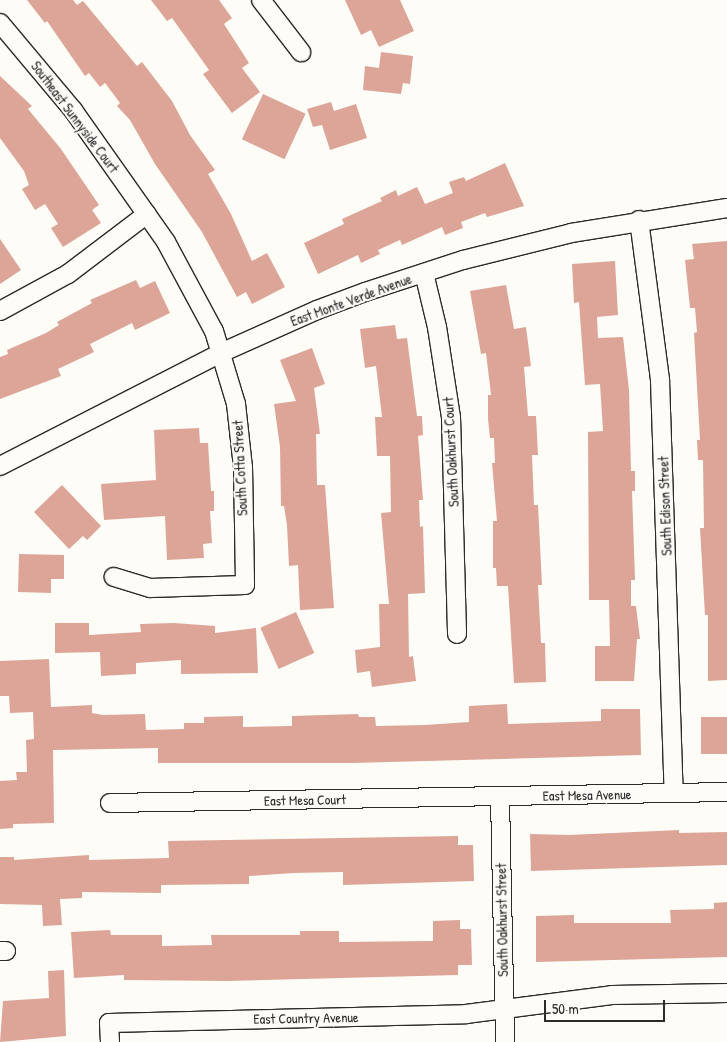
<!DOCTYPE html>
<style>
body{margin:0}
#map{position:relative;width:727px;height:1042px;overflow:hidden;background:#fdfcf7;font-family:"Patrick Hand",sans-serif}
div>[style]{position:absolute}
.building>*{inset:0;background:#dda597;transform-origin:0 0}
.roads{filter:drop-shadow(1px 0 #2b2b2b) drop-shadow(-1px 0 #2b2b2b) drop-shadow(0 1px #2b2b2b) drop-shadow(0 -1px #2b2b2b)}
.minor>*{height:18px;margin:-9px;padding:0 9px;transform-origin:9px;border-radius:9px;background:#fdfcf7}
span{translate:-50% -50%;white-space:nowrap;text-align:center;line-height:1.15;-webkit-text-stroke:4px #fdfcf7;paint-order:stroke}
.street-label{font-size:14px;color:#2b2b2b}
.scale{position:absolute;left:544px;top:1000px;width:121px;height:22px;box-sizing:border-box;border:2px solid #2b2b2b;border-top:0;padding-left:6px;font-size:15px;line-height:18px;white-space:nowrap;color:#2b2b2b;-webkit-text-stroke:4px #fdfcf7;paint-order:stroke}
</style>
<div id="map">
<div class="building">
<div style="clip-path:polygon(27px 0,73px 0,77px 5px,83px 1px,137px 66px,142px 62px,172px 101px,190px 135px,215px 170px,208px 174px,231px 214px,252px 261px,267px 253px,285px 287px,252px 304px,246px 292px,237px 297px,202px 232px,155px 164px,130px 120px,117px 106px,120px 103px,105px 83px,100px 87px,89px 73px,85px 76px,47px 21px,45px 23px)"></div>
<div style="clip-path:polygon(151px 0,219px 0,232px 18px,224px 24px,249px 63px,242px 68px,260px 92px,232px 113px,203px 74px,209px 70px,172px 18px,167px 21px)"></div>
<div style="clip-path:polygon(345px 0,400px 0,414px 31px,379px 47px,371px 30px,361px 35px)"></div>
<div style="clip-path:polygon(381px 52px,413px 56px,410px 84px,403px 83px,401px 94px,363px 90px,365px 66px,379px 68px)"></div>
<div style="clip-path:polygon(0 76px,32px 106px,28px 109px,61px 149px,99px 205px,92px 210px,101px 223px,63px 247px,51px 228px,58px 224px,45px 204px,35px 210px,22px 189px,29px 185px,24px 171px,0 138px)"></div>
<div style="left:263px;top:94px;width:47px;height:50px;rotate:25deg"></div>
<div style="clip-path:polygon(331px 102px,334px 111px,356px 104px,367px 138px,330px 150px,322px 125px,313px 127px,307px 109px)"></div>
<div style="clip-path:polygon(505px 163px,524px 206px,487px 217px,485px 213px,461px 222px,463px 228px,445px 235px,442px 227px,402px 245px,400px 240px,378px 250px,380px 254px,361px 263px,358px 255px,318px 274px,304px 243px,344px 224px,342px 219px,382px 201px,380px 198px,396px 190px,398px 196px,417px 187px,425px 204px,453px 193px,449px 182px,464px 177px,466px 181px)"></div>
<div style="clip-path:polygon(0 239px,21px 270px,0 284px)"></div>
<div style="clip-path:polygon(727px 241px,727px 680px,708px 681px,708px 615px,705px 615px,700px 528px,704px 528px,703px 460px,698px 460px,697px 440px,700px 440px,694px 333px,697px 332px,695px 308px,690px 308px,685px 260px,694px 259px,692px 244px)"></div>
<div style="clip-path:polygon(615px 261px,618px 315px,597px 317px,598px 338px,623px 337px,629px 390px,631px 471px,635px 471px,635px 491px,632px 491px,635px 580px,631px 580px,631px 606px,636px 606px,640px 639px,637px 639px,634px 681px,595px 681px,595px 646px,610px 646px,609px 600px,589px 600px,588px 432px,603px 431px,600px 384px,585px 385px,579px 302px,574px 303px,572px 264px)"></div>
<div style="clip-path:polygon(136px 280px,140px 288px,155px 281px,170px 313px,135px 330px,132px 323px,90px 344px,94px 352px,58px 369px,61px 376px,0 399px,0 357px,8px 354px,7px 350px,46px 333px,59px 325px,57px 322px,92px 303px,90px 300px)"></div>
<div style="clip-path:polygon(506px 285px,514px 329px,526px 327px,531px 366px,524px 367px,528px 416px,536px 416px,538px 455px,532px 455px,534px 505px,538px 505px,542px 585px,538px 585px,541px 643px,545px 643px,546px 682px,514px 683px,508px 586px,497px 586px,496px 568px,493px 568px,493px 521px,497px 521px,492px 463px,495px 463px,494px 438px,490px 438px,488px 419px,488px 395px,491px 395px,486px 353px,481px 354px,470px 291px)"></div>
<div style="clip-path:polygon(395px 325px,397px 339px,407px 338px,417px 416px,422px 416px,423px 435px,418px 436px,423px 500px,419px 500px,420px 527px,423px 526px,425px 593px,408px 594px,409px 657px,413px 656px,416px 681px,372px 687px,370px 671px,357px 673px,355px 650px,380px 647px,379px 604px,389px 604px,381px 513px,391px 512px,390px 456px,377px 456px,375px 417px,382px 417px,376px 366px,365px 368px,360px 329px)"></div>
<div style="clip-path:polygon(312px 348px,325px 384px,314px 388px,320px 434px,316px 434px,317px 485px,325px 485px,334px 608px,300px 610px,298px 565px,289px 566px,287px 525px,284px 506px,281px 506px,280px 447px,274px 404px,296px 401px,280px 360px)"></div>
<div style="clip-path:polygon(199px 428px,200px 443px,208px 443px,211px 491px,214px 491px,214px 511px,210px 511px,212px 543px,203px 544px,204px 558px,167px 560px,165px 516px,104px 520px,101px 484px,156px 480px,154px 430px)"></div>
<div style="clip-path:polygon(62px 485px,101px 526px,87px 540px,83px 536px,69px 549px,34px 512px)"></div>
<div style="clip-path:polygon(19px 554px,64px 555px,64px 579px,51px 579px,51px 593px,18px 592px)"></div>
<div style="left:296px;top:612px;width:45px;height:39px;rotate:66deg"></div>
<div style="clip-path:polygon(55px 623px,89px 623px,89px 635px,141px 632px,140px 624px,174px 623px,215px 626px,215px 633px,256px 628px,258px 673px,181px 674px,181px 660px,136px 663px,136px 674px,101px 676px,100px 652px,55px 653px)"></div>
<div style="clip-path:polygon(49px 659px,51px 707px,92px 705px,92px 713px,103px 715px,145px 714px,146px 730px,184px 729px,184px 723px,204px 723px,204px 717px,243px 716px,243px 727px,292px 726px,292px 716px,358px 714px,359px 717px,375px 717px,376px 726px,425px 725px,469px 722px,469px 706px,507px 704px,508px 724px,601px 721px,601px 709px,640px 709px,641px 755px,352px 763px,158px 763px,158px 748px,53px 750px,54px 823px,13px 824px,13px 828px,0 829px,0 781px,17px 780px,16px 772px,27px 772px,26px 740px,34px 739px,33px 712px,10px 713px,9px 696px,0 696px,0 661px)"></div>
<div style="left:701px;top:717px;width:26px;height:37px"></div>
<div style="clip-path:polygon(679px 830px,679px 833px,727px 832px,727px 865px,531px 871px,530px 834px,569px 835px)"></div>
<div style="clip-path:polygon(458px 836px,458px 845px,473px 845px,474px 881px,343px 885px,343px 872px,293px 873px,249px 876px,249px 884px,161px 885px,161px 893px,82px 892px,82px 898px,60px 899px,62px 925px,43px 926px,42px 905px,0 904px,0 857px,14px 857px,14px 860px,89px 855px,89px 860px,169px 858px,168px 841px)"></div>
<div style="clip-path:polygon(727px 902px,727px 957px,536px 962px,536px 916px,574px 915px,574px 923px,671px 923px,670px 910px,714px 909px,714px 903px)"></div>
<div style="clip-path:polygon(460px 920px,460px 929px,471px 929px,472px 965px,458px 965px,458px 975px,227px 981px,124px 980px,124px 975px,74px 978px,71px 932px,110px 930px,111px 935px,162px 935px,162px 946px,212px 945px,211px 935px,300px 935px,300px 931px,339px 931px,339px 942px,433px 941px,433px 921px)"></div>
<div style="clip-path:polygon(64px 970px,66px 1036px,0 1042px,3px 1001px,49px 998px,48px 971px)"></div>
</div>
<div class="roads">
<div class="minor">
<div style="left:261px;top:0;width:66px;rotate:52.4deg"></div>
<div style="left:0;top:23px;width:114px;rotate:50deg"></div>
<div style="left:73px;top:110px;width:161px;rotate:54.8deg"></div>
<div style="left:166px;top:242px;width:101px;rotate:61.7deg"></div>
<div style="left:214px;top:331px;width:76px;rotate:73.2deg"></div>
<div style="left:236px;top:404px;width:63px;rotate:83.7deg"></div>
<div style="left:243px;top:467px;width:118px;rotate:89deg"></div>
<div style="left:245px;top:585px;width:95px;rotate:178.2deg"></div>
<div style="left:150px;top:588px;width:38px;rotate:-163deg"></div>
<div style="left:639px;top:220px;width:161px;rotate:82.5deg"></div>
<div style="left:660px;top:380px;width:413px;rotate:88.1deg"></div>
<div style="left:424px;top:273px;width:56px;rotate:76.5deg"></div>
<div style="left:437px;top:327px;width:91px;rotate:81.2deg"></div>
<div style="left:451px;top:417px;width:217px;rotate:88.4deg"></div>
<div style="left:0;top:311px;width:77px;rotate:-28.6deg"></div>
<div style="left:68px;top:274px;width:99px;rotate:-37.2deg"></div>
<div style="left:0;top:466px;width:250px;rotate:-27.1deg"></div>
<div style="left:223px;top:352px;width:103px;rotate:-24.1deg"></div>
<div style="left:317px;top:310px;width:51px;rotate:-20.6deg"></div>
<div style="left:365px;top:292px;width:103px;rotate:-18.1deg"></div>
<div style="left:463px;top:260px;width:111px;rotate:-14deg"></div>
<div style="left:571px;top:233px;width:158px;rotate:-9.1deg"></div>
<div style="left:500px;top:797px;width:245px;rotate:88.8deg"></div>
<div style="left:110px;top:803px;width:617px;rotate:-1.02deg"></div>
<div style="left:0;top:951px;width:6px"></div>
<div style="left:110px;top:1042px;width:19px;rotate:-93deg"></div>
<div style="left:109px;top:1023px;width:357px;rotate:-1.4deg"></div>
<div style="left:466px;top:1014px;width:147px;rotate:-7.4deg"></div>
<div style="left:612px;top:995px;width:115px;rotate:-1deg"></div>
</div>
</div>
<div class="street-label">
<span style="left:75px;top:117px;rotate:53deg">Southeast Sunnyside Court</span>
<span style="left:351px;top:300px;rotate:-20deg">East Monte Verde Avenue</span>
<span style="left:451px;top:452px;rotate:-93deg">South Oakhurst Court</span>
<span style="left:240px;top:468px;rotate:-93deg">South Cotta Street</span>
<span style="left:665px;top:506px;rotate:-92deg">South Edison Street</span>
<span style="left:587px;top:795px;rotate:-1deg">East Mesa Avenue</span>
<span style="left:305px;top:800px;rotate:-1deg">East Mesa Court</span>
<span style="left:502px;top:920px;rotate:-91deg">South Oakhurst Street</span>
<span style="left:306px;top:1018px;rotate:-1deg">East Country Avenue</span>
</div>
<div class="scale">50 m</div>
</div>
